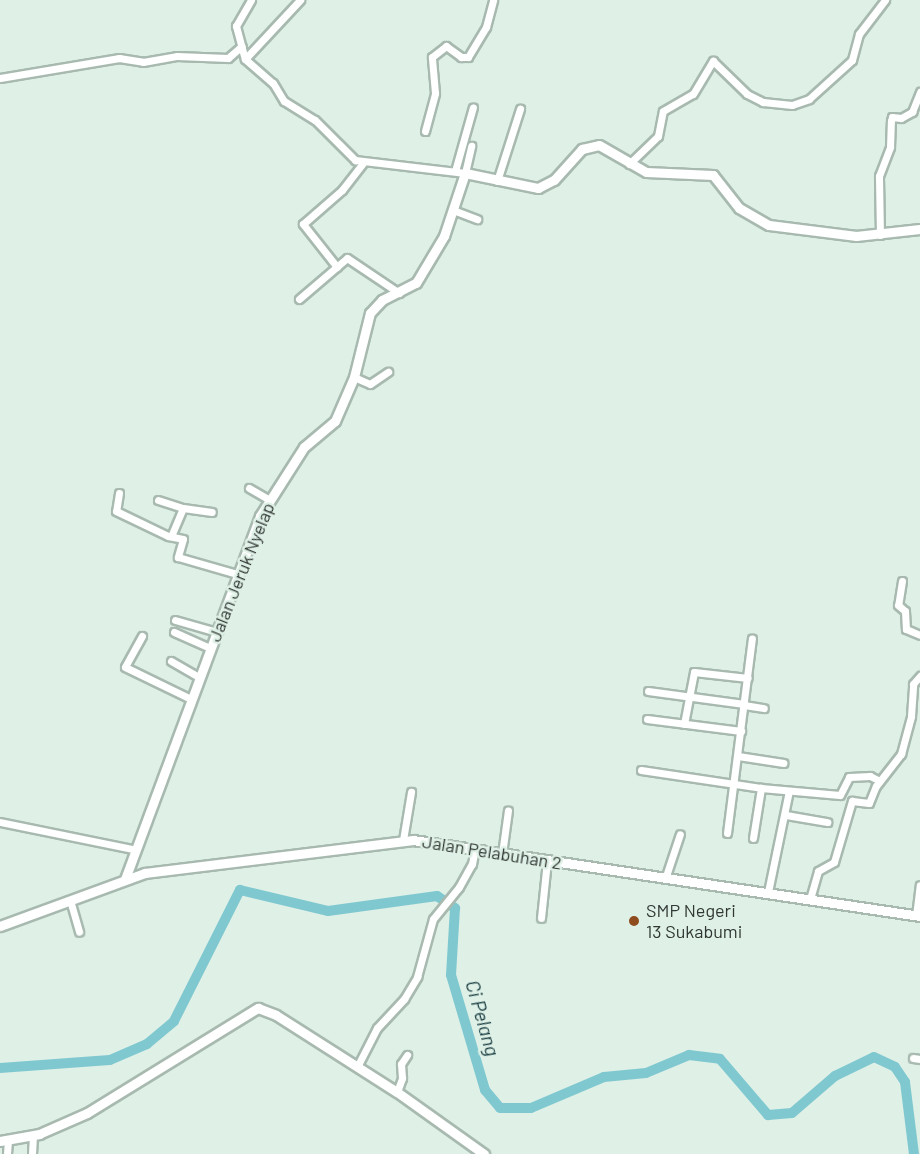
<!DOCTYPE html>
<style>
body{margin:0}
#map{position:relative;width:920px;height:1154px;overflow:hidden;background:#dff1e7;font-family:Barlow,sans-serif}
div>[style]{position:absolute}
.river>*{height:10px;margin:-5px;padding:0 5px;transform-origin:5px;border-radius:5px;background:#80c8d0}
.roads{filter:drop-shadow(2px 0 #a8bab0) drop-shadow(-2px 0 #a8bab0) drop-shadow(0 2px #a8bab0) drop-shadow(0 -2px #a8bab0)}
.street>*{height:7px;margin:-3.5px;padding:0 3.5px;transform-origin:3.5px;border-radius:3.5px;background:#fff}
.secondary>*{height:9px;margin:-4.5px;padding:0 4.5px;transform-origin:4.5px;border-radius:4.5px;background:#fff}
.dots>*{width:16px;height:16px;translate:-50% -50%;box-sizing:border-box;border:3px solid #dff1e7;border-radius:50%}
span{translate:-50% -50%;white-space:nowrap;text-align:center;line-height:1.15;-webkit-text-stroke:5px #dff1e7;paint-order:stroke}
.street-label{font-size:18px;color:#303733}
.poi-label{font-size:18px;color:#303733}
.left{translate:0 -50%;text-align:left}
.water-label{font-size:20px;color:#1a3d41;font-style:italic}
</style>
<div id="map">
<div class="river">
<div style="left:0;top:1068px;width:110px;rotate:-4.2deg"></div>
<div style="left:110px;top:1060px;width:40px;rotate:-23.4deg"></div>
<div style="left:147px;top:1044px;width:35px;rotate:-40deg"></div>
<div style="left:174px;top:1021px;width:147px;rotate:-63.3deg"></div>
<div style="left:240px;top:890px;width:90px;rotate:13.4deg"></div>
<div style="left:328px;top:911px;width:110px;rotate:-7.8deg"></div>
<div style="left:437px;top:896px;width:22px;rotate:34deg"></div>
<div style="left:455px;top:908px;width:67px;rotate:93.4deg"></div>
<div style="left:451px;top:975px;width:120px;rotate:73.5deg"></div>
<div style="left:485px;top:1090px;width:23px;rotate:50deg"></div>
<div style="left:500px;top:1108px;width:31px"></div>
<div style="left:531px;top:1108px;width:79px;rotate:-23deg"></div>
<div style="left:604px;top:1077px;width:42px;rotate:-5.4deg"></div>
<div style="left:646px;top:1073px;width:47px;rotate:-22.7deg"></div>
<div style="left:689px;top:1055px;width:31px;rotate:7deg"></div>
<div style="left:720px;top:1059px;width:74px;rotate:49.4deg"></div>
<div style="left:768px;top:1115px;width:24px;rotate:-5deg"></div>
<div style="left:792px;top:1113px;width:57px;rotate:-40.7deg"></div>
<div style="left:835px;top:1076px;width:43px;rotate:-26deg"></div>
<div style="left:874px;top:1057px;width:23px;rotate:25deg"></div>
<div style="left:895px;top:1067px;width:18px;rotate:56deg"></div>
<div style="left:905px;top:1082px;width:73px;rotate:82.9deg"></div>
</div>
<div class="roads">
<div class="street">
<div style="left:251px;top:0;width:30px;rotate:120deg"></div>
<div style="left:236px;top:26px;width:34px;rotate:75deg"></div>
<div style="left:245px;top:59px;width:37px;rotate:41deg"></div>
<div style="left:273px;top:83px;width:21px;rotate:59deg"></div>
<div style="left:284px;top:101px;width:36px;rotate:32deg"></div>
<div style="left:315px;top:120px;width:57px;rotate:45deg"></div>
<div style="left:355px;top:160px;width:111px;rotate:6.7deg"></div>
<div style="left:465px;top:173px;width:28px;rotate:-77deg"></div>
<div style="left:245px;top:59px;width:81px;rotate:-47deg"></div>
<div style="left:0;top:78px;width:121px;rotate:-9.5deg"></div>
<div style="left:119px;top:58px;width:24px;rotate:9deg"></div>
<div style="left:143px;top:62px;width:35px;rotate:-10deg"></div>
<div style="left:177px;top:56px;width:51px;rotate:2.2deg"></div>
<div style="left:228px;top:58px;width:18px;rotate:-41deg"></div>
<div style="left:425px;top:131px;width:39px;rotate:-75deg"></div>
<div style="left:435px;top:93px;width:36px;rotate:-95deg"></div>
<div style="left:432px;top:57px;width:18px;rotate:-38deg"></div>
<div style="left:446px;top:46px;width:19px;rotate:36deg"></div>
<div style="left:461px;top:57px;width:7px"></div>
<div style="left:468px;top:57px;width:35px;rotate:-59deg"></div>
<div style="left:486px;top:27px;width:28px;rotate:-75deg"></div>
<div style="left:629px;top:164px;width:40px;rotate:-44deg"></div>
<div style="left:658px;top:136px;width:25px;rotate:-79deg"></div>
<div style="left:663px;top:111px;width:34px;rotate:-30deg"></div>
<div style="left:693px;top:94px;width:39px;rotate:-59deg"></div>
<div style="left:713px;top:61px;width:47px;rotate:44.1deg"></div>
<div style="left:747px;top:94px;width:18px;rotate:27deg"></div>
<div style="left:763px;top:102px;width:29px;rotate:6deg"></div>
<div style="left:792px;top:105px;width:18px;rotate:-19deg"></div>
<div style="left:809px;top:99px;width:58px;rotate:-42.2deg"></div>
<div style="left:852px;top:60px;width:27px;rotate:-75deg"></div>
<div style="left:859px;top:34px;width:43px;rotate:-52.6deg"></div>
<div style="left:455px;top:171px;width:66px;rotate:-74.3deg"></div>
<div style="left:497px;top:181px;width:76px;rotate:-72.3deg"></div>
<div style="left:453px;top:210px;width:26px;rotate:21deg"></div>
<div style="left:880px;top:235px;width:59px;rotate:-91deg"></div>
<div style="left:879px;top:176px;width:31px;rotate:-69deg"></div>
<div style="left:890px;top:147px;width:26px;rotate:-88deg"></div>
<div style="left:891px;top:121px;width:4px;rotate:-76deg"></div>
<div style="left:892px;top:117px;width:9px;rotate:6deg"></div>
<div style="left:901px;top:118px;width:13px;rotate:-29deg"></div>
<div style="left:912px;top:112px;width:22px;rotate:-68deg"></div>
<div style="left:337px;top:267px;width:55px;rotate:-128.3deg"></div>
<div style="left:303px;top:224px;width:52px;rotate:-41.1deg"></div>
<div style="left:342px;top:190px;width:34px;rotate:-52deg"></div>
<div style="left:299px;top:299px;width:63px;rotate:-40.5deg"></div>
<div style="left:347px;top:258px;width:63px;rotate:33.9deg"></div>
<div style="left:354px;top:377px;width:17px;rotate:24deg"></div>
<div style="left:370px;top:384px;width:22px;rotate:-34deg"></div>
<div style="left:249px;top:488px;width:24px;rotate:30deg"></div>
<div style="left:119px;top:493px;width:18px;rotate:99deg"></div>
<div style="left:116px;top:511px;width:58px;rotate:25.7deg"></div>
<div style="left:168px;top:536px;width:15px;rotate:11deg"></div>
<div style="left:183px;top:539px;width:19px;rotate:106deg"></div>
<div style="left:178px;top:557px;width:61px;rotate:16.1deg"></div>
<div style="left:158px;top:500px;width:26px;rotate:18deg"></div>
<div style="left:183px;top:508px;width:29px;rotate:8deg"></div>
<div style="left:172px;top:534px;width:28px;rotate:-67deg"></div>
<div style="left:902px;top:581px;width:24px;rotate:99deg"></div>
<div style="left:898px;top:605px;width:9px;rotate:41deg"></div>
<div style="left:905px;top:611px;width:18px;rotate:87deg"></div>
<div style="left:906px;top:629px;width:15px;rotate:23deg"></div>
<div style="left:175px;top:620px;width:44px;rotate:15.9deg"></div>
<div style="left:174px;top:632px;width:39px;rotate:24deg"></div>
<div style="left:142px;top:636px;width:35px;rotate:119deg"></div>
<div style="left:125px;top:667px;width:73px;rotate:25.9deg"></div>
<div style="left:171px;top:661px;width:32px;rotate:30deg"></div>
<div style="left:648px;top:691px;width:97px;rotate:7.7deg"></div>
<div style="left:744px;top:705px;width:20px;rotate:9deg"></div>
<div style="left:647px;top:719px;width:95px;rotate:7.3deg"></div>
<div style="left:684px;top:724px;width:53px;rotate:-79.1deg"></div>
<div style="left:694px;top:672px;width:54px;rotate:6.3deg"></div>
<div style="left:738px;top:756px;width:46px;rotate:8.8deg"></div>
<div style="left:641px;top:770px;width:121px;rotate:8.5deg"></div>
<div style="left:761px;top:788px;width:79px;rotate:5.1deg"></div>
<div style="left:840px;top:795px;width:20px;rotate:-63deg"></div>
<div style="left:849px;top:777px;width:21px;rotate:-3deg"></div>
<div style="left:870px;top:776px;width:11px;rotate:27deg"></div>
<div style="left:786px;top:815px;width:42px;rotate:9.7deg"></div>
<div style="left:0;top:822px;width:136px;rotate:11.5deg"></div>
<div style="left:727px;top:833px;width:196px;rotate:-82.7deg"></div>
<div style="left:753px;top:838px;width:51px;rotate:-80.9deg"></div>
<div style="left:403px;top:840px;width:49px;rotate:-80.5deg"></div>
<div style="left:502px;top:854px;width:44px;rotate:-82.2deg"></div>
<div style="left:665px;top:879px;width:47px;rotate:-71.6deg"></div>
<div style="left:768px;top:892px;width:103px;rotate:-78.3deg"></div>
<div style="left:810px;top:899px;width:29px;rotate:-74deg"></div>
<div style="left:818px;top:871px;width:18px;rotate:-29deg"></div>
<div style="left:834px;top:862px;width:64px;rotate:-73.6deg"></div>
<div style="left:852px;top:801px;width:17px;rotate:7deg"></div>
<div style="left:869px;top:803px;width:18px;rotate:-68deg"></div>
<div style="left:876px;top:786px;width:41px;rotate:-52deg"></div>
<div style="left:901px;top:754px;width:39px;rotate:-75deg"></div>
<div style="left:911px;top:716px;width:32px;rotate:-86deg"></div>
<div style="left:913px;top:684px;width:11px;rotate:-49deg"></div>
<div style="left:70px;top:900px;width:33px;rotate:74deg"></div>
<div style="left:916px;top:916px;width:31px;rotate:-83deg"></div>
<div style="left:541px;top:918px;width:57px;rotate:-84deg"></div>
<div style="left:913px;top:1058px;width:7px;rotate:8deg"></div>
<div style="left:357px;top:1067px;width:44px;rotate:-62.9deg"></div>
<div style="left:377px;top:1028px;width:40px;rotate:-47deg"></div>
<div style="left:404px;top:999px;width:26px;rotate:-59deg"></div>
<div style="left:417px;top:977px;width:60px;rotate:-74.6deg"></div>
<div style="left:433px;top:919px;width:41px;rotate:-50.9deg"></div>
<div style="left:459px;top:887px;width:26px;rotate:-61deg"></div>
<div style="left:472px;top:864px;width:15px;rotate:-79deg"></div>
<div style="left:397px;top:1092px;width:15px;rotate:-70deg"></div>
<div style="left:402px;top:1078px;width:14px;rotate:-94deg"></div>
<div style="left:401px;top:1064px;width:11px;rotate:-56deg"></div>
<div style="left:7px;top:1154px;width:14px;rotate:-86deg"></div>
<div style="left:32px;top:1154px;width:18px;rotate:-87deg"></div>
</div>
<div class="secondary">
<div style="left:125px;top:879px;width:387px;rotate:-69.6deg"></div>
<div style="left:260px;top:516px;width:82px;rotate:-57.5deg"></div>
<div style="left:304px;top:447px;width:40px;rotate:-40deg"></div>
<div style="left:335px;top:421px;width:48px;rotate:-66.6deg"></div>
<div style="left:354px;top:377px;width:66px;rotate:-76deg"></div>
<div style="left:370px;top:313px;width:18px;rotate:-47deg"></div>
<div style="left:382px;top:300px;width:38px;rotate:-27deg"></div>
<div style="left:416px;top:283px;width:55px;rotate:-59.2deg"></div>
<div style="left:444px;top:236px;width:66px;rotate:-71.6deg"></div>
<div style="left:465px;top:173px;width:75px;rotate:11.6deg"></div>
<div style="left:538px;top:188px;width:18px;rotate:-27deg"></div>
<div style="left:554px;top:180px;width:42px;rotate:-47.9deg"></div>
<div style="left:582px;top:149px;width:17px;rotate:-13deg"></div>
<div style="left:599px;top:145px;width:54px;rotate:29.9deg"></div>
<div style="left:646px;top:172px;width:67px;rotate:2.6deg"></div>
<div style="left:713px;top:175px;width:42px;rotate:51.8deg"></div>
<div style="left:739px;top:208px;width:34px;rotate:30deg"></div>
<div style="left:769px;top:225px;width:88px;rotate:7.2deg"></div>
<div style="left:856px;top:236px;width:64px;rotate:-6.2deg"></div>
<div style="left:0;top:926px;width:154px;rotate:-20.1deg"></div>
<div style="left:145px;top:873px;width:270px;rotate:-7deg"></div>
<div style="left:413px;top:840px;width:513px;rotate:8.53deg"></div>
<div style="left:0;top:1141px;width:40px;rotate:-10deg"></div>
<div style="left:39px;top:1134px;width:52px;rotate:-23.6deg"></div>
<div style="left:87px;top:1113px;width:201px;rotate:-31.6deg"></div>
<div style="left:258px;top:1008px;width:19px;rotate:21deg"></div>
<div style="left:276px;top:1015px;width:143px;rotate:32.5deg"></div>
<div style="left:397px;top:1092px;width:107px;rotate:35.5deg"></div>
</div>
</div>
<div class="dots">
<div style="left:634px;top:921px;background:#8f4c1e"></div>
</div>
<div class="street-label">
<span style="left:241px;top:572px;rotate:-68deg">Jalan Jeruk Nyelap</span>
<span style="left:492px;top:852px;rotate:9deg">Jalan Pelabuhan 2</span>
</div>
<div class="poi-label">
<span class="left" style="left:646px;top:921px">SMP Negeri<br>13 Sukabumi</span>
</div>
<div class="water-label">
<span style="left:483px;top:1018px;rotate:74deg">Ci Pelang</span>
</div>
</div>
